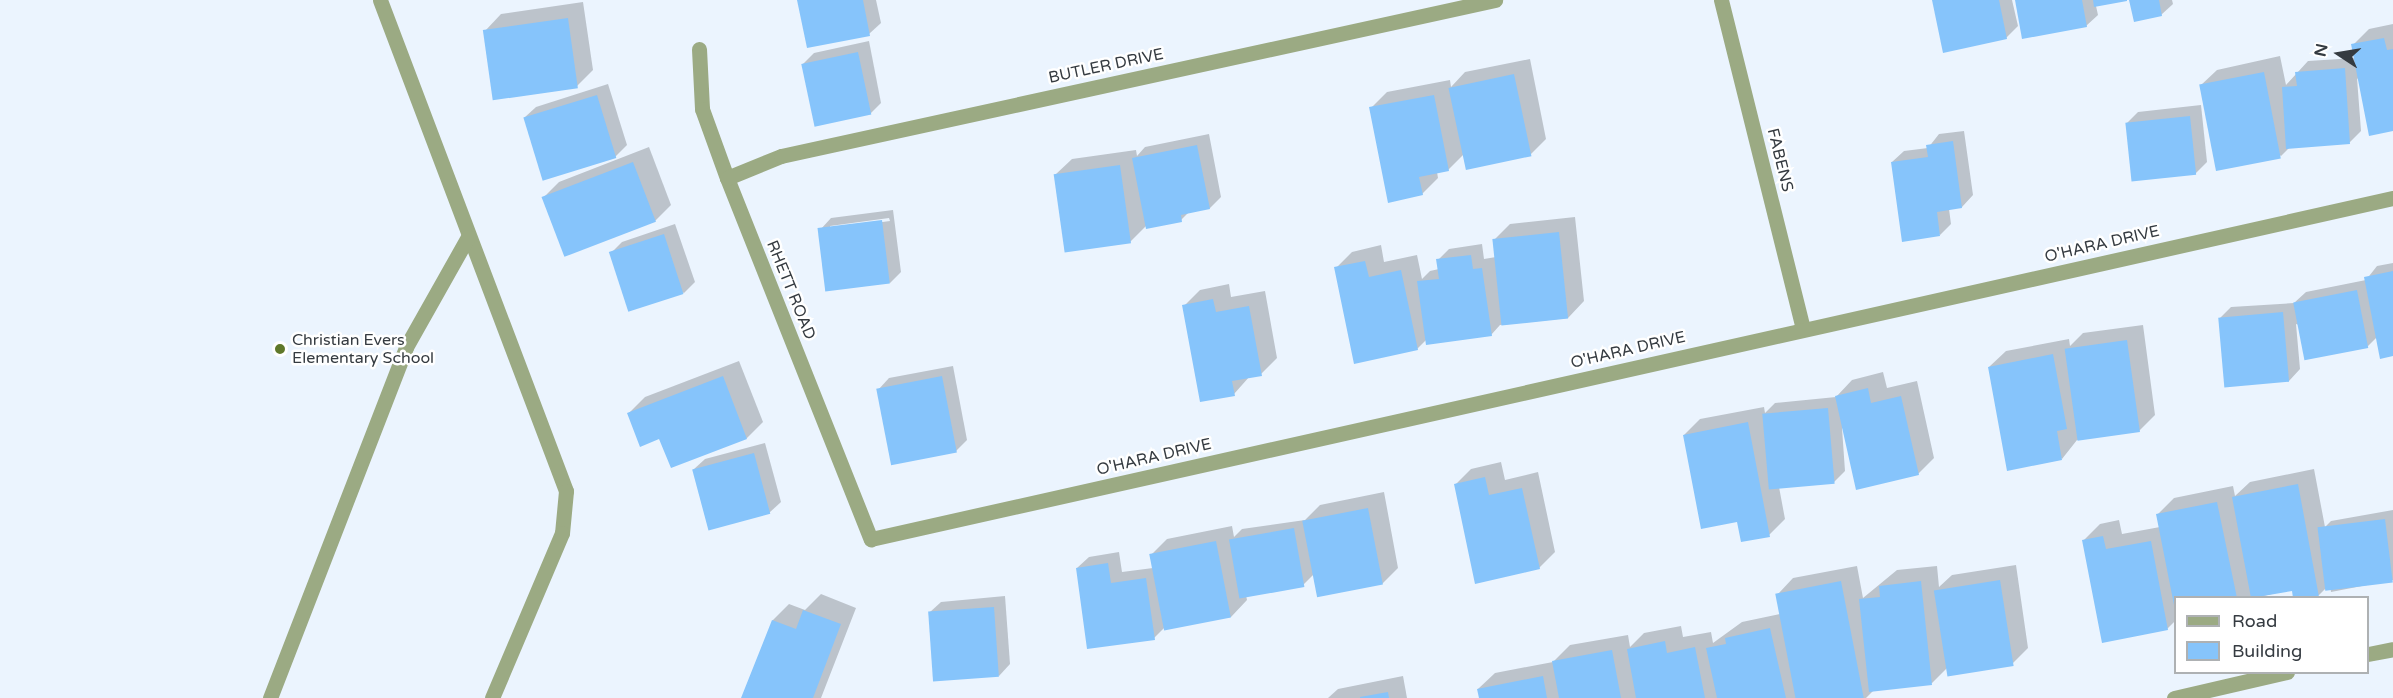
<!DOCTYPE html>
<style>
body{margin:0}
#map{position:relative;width:2393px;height:698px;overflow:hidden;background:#ebf4fe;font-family:"Varela Round",sans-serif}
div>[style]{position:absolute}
.shadow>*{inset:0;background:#0003}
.building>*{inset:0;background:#86c4fb;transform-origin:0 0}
.service>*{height:15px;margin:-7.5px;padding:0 7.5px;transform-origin:7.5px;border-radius:7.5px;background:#9baa83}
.minor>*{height:15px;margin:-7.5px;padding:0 7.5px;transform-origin:7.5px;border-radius:7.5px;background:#9baa83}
.dots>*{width:16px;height:16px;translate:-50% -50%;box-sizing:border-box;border:3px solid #fff;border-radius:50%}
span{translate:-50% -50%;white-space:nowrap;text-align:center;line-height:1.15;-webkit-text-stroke:5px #fff;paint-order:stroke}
.street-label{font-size:16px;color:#353b41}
.poi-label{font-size:16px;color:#353b41}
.left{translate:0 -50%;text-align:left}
.legend{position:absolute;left:2174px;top:596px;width:195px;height:78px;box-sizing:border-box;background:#fff;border:2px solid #aeb1b3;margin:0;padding:8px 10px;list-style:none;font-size:18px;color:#353b41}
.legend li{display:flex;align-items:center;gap:12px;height:30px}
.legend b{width:30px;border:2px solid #aeb1b3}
.north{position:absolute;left:2309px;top:24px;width:60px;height:60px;-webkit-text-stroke:4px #fff;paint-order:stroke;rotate:282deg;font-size:16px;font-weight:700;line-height:24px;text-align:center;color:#353b41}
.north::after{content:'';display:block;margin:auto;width:21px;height:27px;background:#353b41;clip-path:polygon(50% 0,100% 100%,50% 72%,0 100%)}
</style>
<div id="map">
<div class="shadow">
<div style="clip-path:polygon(799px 0,876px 0,881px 23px,869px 34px)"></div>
<div style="clip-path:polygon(1933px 0,2012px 0,2018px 26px,2006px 38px)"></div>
<div style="clip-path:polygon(2017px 0,2125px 0,2096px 6px,2098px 15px,2086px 26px)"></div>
<div style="clip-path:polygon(2131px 0,2172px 0,2173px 4px,2161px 15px)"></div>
<div style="clip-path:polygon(583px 2px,593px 70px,577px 86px,485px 31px,501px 14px)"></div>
<div style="clip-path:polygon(2393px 24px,2393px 130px,2357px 78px,2361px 131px,2350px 142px,2290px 147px,2281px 156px,2200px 86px,2217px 70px,2280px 56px,2286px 85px,2308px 61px,2355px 58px,2353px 45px,2369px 29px)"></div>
<div style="clip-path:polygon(869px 41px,881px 103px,870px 114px,803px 64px,814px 53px)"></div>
<div style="clip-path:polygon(1530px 59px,1546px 139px,1530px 155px,1463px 155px,1448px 170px,1437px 172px,1438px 178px,1422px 194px,1371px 108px,1387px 92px,1450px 80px,1451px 87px,1465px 72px)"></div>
<div style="clip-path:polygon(608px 84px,627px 145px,615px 157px,524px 118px,536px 107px)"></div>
<div style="clip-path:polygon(2201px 105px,2207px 162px,2195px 174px,2127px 123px,2138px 112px)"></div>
<div style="clip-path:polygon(1964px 131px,1973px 195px,1962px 207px,1949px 209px,1951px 224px,1940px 235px,1892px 162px,1904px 151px,1928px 148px,1939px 134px)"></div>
<div style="clip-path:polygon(1209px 134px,1221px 197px,1210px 208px,1189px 212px,1181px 220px,1147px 225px,1130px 242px,1055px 175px,1072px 159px,1136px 150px,1137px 156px,1145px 147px)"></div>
<div style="clip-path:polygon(649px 147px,671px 205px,655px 221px,543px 198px,559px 182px)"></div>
<div style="clip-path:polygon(evenodd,893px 210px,901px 272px,890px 283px,820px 230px,831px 218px,893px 210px,889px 218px,890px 221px,830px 229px,830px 226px,889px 218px)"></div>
<div style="clip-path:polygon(1575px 217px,1584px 301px,1568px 318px,1500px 325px,1491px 335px,1427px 339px,1417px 349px,1336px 268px,1352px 252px,1381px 245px,1384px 262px,1417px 255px,1422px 279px,1430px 271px,1439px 269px,1438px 260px,1449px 249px,1482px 244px,1484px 259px,1496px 257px,1494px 240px,1510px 224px)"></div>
<div style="clip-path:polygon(675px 224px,695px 282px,684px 293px,611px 253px,622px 242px)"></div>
<div style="clip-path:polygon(2393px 263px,2393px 355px,2377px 337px,2368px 346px,2296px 324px,2300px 369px,2289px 381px,2220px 318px,2231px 307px,2294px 303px,2306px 292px,2366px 280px,2377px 266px)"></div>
<div style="clip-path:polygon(1229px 284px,1231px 297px,1265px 291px,1277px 358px,1261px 374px,1250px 376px,1234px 394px,1184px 306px,1200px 290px)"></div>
<div style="clip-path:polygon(2143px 325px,2155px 415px,2139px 431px,2077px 440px,2062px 459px,1989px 367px,2006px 351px,2069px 339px,2070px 346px,2083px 333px)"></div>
<div style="clip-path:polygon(739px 361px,763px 422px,747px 438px,660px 437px,629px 413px,645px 397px)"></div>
<div style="clip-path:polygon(953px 366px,967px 440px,956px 451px,878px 390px,889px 378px)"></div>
<div style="clip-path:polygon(1883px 372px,1887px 388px,1917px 381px,1934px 458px,1918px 474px,1842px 428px,1845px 471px,1834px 482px,1779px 487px,1785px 519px,1769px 535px,1738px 520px,1684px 435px,1700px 419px,1764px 407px,1765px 413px,1775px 403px,1836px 397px,1852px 380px)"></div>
<div style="clip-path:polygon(765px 443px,781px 502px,769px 513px,693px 470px,705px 459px)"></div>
<div style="clip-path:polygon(1501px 462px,1505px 480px,1538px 472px,1555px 552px,1539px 568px,1455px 485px,1471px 469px)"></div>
<div style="clip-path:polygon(2314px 469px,2325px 527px,2331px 521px,2393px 510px,2393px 580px,2331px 592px,2330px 584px,2319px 595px,2308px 598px,2294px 598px,2293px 589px,2255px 598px,2176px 598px,2176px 620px,2167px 629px,2084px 540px,2100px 524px,2119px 520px,2122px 534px,2160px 527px,2158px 514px,2174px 498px,2233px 486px,2235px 496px,2250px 482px)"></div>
<div style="clip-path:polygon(1384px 492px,1398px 568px,1382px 584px,1314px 574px,1303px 585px,1246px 595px,1247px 600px,1231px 617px,1165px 627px,1154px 638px,1077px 568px,1089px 557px,1119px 552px,1122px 572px,1153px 568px,1151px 555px,1167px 539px,1232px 526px,1234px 537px,1242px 529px,1305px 520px,1320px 505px)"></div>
<div style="clip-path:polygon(2016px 565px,2028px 648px,2012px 664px,1947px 668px,1932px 683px,1874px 690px,1866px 698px,1480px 698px,1478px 689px,1495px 673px,1553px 662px,1570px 645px,1628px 635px,1630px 647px,1644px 633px,1681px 626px,1683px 637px,1711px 632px,1713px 643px,1742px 622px,1780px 614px,1777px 595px,1793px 578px,1857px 566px,1863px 598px,1897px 570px,1937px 566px,1939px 587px,1952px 575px)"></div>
<div style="clip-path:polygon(821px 594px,856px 608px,821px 698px,743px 698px,773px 620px,789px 604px,805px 610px)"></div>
<div style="clip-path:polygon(1005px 596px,1010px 664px,999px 676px,929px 613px,941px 602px)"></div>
<div style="clip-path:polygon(1403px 676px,1407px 698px,1328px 698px,1338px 689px)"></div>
</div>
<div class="building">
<div style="clip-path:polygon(797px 0,863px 0,870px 36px,807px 48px)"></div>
<div style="clip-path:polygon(1932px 0,1999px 0,2007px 39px,1943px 53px)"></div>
<div style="clip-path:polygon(2015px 0,2082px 0,2087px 27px,2022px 39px)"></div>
<div style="clip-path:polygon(2093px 0,2127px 0,2127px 1px,2094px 7px)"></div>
<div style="clip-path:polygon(2129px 0,2159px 0,2162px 16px,2134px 22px)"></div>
<div style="left:568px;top:18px;width:71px;height:86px;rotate:82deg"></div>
<div style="clip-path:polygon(2384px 38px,2387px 50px,2393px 49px,2393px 131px,2369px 136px,2351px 44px)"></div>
<div style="left:858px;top:52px;width:64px;height:58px;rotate:78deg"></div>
<div style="clip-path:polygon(2345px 68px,2350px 144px,2286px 149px,2282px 87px,2297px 86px,2295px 72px)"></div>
<div style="left:2264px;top:72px;width:88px;height:66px;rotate:79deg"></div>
<div style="left:1514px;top:74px;width:84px;height:67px;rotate:78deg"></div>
<div style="left:597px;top:95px;width:66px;height:77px;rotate:73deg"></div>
<div style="clip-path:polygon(1434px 95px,1449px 171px,1419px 177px,1423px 195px,1388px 203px,1369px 107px)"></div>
<div style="left:2190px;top:116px;width:59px;height:65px;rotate:84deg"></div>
<div style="clip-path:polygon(1953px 141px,1962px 208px,1937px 212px,1940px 236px,1902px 242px,1891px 162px,1928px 157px,1926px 145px)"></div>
<div style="clip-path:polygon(1197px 145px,1210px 209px,1181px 215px,1182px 222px,1146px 229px,1132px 158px)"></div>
<div style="left:633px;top:162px;width:64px;height:98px;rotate:69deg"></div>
<div style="left:1120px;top:165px;width:79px;height:67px;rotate:82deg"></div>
<div style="left:882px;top:220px;width:64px;height:65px;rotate:83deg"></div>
<div style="left:1559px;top:232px;width:87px;height:67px;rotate:84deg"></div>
<div style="left:664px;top:234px;width:63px;height:58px;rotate:72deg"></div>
<div style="clip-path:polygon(1471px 255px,1473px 269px,1482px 268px,1492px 336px,1426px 345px,1417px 281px,1439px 279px,1436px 259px)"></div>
<div style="clip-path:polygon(1365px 261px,1369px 277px,1401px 270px,1418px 350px,1354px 364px,1334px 267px)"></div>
<div style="clip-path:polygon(2393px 271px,2393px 356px,2380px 359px,2364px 277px)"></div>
<div style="left:2357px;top:290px;width:59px;height:65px;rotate:79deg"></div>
<div style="clip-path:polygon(1213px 299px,1216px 312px,1249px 306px,1262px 376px,1232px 381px,1235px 396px,1200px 402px,1182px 305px)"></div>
<div style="left:2283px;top:312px;width:70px;height:65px;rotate:85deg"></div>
<div style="left:2127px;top:340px;width:93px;height:63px;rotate:82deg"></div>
<div style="clip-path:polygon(2053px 354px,2067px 429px,2057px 431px,2062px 460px,2007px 471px,1988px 367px)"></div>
<div style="clip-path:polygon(723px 376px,747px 439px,671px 468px,659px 439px,640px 447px,627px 413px)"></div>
<div style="left:942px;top:376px;width:78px;height:67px;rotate:79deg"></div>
<div style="clip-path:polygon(1868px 388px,1871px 403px,1901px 396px,1919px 475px,1856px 490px,1835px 396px)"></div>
<div style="left:1828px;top:408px;width:76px;height:66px;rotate:85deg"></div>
<div style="clip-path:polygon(1748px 422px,1770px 537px,1741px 542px,1737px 522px,1701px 529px,1683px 435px)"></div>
<div style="left:754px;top:453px;width:63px;height:64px;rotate:75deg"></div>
<div style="clip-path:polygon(1485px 477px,1489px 495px,1522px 488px,1540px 569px,1475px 584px,1454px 484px)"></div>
<div style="clip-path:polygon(2298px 484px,2319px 597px,2293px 598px,2292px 591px,2251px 598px,2232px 497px)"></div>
<div style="clip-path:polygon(2217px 502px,2237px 598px,2176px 598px,2174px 605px,2156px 514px)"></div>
<div style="left:1368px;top:508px;width:78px;height:67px;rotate:79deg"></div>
<div style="left:2385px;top:519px;width:64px;height:68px;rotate:83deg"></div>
<div style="left:1294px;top:528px;width:60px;height:66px;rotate:80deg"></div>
<div style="clip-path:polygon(2103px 536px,2106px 549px,2151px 541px,2168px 630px,2102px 643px,2082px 540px)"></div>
<div style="left:1216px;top:541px;width:78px;height:68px;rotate:79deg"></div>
<div style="clip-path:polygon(1108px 563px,1111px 583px,1146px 578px,1155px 640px,1087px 649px,1076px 568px)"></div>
<div style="left:2000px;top:580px;width:87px;height:67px;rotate:81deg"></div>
<div style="left:1841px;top:581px;width:119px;height:67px;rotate:79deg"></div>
<div style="clip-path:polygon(1921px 581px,1932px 685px,1869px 692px,1859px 599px,1880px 597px,1879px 586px)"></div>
<div style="left:994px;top:607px;width:70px;height:66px;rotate:86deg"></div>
<div style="clip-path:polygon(803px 610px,841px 624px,813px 698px,741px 698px,772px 620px,796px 629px)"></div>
<div style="clip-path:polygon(1770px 628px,1786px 698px,1717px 698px,1706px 648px,1726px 644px,1725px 638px)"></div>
<div style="clip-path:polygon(1665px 641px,1667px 653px,1695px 647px,1705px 698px,1636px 698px,1627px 649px)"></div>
<div style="clip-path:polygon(1612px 650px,1621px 698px,1559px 698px,1552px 661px)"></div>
<div style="clip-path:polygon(1543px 676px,1547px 698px,1479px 698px,1477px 689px)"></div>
<div style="clip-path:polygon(1388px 692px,1389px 698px,1360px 698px,1360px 697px)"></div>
</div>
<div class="service">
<div style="left:380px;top:0;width:525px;rotate:69.25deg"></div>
<div style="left:566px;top:491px;width:42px;rotate:95.4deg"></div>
<div style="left:562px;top:533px;width:179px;rotate:113deg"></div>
<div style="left:270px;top:698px;width:376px;rotate:-68.8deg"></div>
<div style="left:406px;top:347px;width:126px;rotate:-60.6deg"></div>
</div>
<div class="minor">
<div style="left:1721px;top:0;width:339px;rotate:76deg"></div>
<div style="left:699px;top:49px;width:60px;rotate:87.1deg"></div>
<div style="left:702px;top:109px;width:73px;rotate:70.1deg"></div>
<div style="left:727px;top:178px;width:389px;rotate:68.3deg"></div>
<div style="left:871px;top:539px;width:1560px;rotate:-12.63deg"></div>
<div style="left:727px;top:178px;width:58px;rotate:-22.2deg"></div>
<div style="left:781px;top:156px;width:731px;rotate:-12.32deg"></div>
<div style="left:2368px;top:654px;width:25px;rotate:-11deg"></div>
<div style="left:2174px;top:698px;width:116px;rotate:-13deg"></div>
</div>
<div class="dots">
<div style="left:280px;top:349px;background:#5f782a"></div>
</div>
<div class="street-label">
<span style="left:1106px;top:66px;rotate:-12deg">BUTLER DRIVE</span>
<span style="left:1780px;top:160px;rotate:76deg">FABENS</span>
<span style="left:2102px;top:244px;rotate:-13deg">O'HARA DRIVE</span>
<span style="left:791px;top:290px;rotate:68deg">RHETT ROAD</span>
<span style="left:1628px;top:350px;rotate:-13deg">O'HARA DRIVE</span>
<span style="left:1154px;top:457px;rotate:-13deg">O'HARA DRIVE</span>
</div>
<div class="poi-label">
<span class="left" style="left:292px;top:349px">Christian Evers<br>Elementary School</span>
</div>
<ul class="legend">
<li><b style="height:8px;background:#9baa83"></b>Road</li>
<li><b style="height:16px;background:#86c4fb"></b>Building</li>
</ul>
<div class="north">N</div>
</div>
